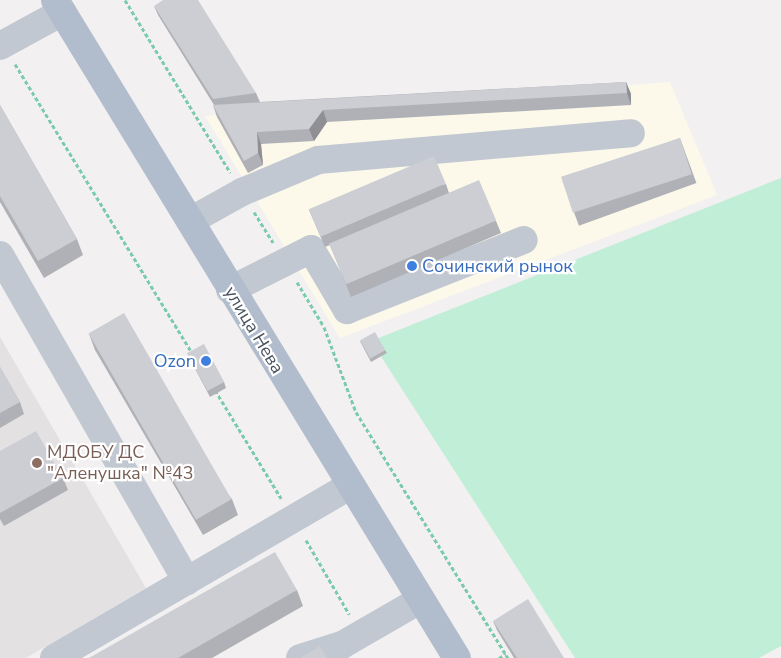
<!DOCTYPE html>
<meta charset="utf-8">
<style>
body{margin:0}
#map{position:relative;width:781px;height:658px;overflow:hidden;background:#f2f0f0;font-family:"Nunito Sans",sans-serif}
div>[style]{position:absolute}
.commercial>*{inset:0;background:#fcf9eb}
.education>*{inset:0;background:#e3e1e2}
.green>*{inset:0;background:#c0eed7}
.path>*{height:3px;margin-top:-1.5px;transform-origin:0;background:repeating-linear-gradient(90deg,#7acbac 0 4px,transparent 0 6.5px)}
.minor>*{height:28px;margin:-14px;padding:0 14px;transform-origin:14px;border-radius:14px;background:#c1c8d1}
.major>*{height:28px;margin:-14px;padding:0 14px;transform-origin:14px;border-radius:14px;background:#b1bccd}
.wall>*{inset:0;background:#b0b1b6;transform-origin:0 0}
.shaded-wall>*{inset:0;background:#909094}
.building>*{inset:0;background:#cdced4;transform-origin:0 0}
.dots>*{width:14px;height:14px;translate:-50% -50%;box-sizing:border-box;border:2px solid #fff;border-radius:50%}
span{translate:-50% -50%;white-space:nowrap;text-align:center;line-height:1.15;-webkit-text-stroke:4.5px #fff;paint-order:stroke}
.shop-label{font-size:18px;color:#366cbe}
.left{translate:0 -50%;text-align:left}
.right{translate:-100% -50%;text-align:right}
.street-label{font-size:18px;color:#48515d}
.education-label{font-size:18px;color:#785e54}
</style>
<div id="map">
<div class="commercial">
<div style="clip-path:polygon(670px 82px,717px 195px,340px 338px,205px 116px)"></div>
</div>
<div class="education">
<div style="clip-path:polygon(0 337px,146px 588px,26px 658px,0 658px)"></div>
</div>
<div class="green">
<div style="clip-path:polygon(781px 178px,781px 646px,759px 658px,575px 658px,371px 341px)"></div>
</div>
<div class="path">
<div style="left:125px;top:0;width:202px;rotate:58.6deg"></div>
<div style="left:15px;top:64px;width:339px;rotate:58.5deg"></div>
<div style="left:254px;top:212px;width:36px;rotate:58deg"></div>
<div style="left:297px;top:282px;width:52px;rotate:59deg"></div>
<div style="left:324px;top:327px;width:91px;rotate:69.4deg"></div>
<div style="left:356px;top:412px;width:289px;rotate:58.3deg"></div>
<div style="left:215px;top:390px;width:127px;rotate:58.6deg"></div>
<div style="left:306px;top:540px;width:86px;rotate:59.8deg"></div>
<div style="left:499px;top:658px;width:8px;rotate:-30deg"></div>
</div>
<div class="minor">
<div style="left:0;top:46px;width:71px;rotate:-28.7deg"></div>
<div style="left:190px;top:221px;width:60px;rotate:-29.1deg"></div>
<div style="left:242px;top:192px;width:82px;rotate:-22.8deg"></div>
<div style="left:318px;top:160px;width:314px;rotate:-4.9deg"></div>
<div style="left:0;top:255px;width:376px;rotate:60.2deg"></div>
<div style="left:230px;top:290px;width:91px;rotate:-26.8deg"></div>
<div style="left:311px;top:249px;width:71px;rotate:59.5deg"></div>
<div style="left:347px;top:310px;width:190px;rotate:-21.6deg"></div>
<div style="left:54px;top:658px;width:342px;rotate:-30.2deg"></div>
<div style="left:300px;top:658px;width:44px;rotate:-17.2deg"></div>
<div style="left:342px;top:645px;width:90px;rotate:-30deg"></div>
</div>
<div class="major">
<div style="left:55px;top:0;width:771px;rotate:58.58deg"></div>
</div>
<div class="wall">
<div style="clip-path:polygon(154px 6px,256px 93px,260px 102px,626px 82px,631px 94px,631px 105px,327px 122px,314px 141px,261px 144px,263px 165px,248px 173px,217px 117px,213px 105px,214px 105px,158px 15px)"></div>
<div style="clip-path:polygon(0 105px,77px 239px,83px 255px,44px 278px,0 202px)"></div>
<div style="left:680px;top:138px;width:48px;height:125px;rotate:70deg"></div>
<div style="clip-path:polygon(446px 184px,449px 193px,496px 221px,501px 233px,351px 297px,330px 245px,325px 247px,309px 210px)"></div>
<div style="clip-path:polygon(89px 334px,232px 499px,238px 515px,203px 535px,95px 350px)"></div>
<div style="clip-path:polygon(360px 341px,385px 350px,387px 353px,371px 362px)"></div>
<div style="clip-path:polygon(187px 353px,224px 382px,226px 388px,210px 397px,190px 359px)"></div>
<div style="clip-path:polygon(0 367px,20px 402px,24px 414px,0 428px)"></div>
<div style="clip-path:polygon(0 451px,63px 478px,68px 490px,4px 526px,0 519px)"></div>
<div style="clip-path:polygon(297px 590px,303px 606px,212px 658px,89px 658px)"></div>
<div style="clip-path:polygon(493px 621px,564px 658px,514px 658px,497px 630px)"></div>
</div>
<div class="shaded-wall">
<div style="clip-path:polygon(626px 82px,631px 94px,631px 105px,627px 93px)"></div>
<div style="clip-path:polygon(323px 110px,327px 122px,314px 141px,309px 129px)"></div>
<div style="clip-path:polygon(257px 132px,261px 144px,263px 165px,258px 153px)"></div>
</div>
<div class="building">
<div style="clip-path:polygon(163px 0,198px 0,256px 93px,213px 99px,154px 6px)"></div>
<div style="clip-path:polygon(626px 82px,627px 93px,323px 110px,309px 129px,257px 132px,258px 153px,244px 161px,213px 105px)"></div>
<div style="clip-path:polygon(0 105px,77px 239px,38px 261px,0 196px)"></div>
<div style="left:680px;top:138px;width:38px;height:125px;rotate:72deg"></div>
<div style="left:434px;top:156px;width:30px;height:136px;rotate:67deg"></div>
<div style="left:479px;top:180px;width:44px;height:163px;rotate:67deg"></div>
<div style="left:124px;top:313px;width:215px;height:41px;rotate:60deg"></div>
<div style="left:375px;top:332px;width:21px;height:17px;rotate:61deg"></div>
<div style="left:204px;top:344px;width:43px;height:19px;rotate:62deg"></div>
<div style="clip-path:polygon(0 367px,20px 402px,0 413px)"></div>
<div style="clip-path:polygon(36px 431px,63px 478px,0 513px,0 451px)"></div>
<div style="clip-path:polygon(275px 552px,297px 590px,178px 658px,89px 658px)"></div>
<div style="clip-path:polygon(528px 599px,564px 658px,517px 658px,493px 621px)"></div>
<div style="clip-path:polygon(320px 646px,327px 658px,300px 658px)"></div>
</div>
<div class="dots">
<div style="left:412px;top:266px;background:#3f7fe0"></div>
<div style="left:206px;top:361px;background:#3f7fe0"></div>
<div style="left:37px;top:463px;background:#8d6e63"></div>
</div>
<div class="shop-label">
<span class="left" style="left:422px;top:266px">Сочинский рынок</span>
<span class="right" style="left:196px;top:361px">Ozon</span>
</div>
<div class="street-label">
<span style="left:254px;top:330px;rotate:59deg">улица Нева</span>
</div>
<div class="education-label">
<span class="left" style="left:47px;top:463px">МДОБУ ДС<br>"Аленушка" №43</span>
</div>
</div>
